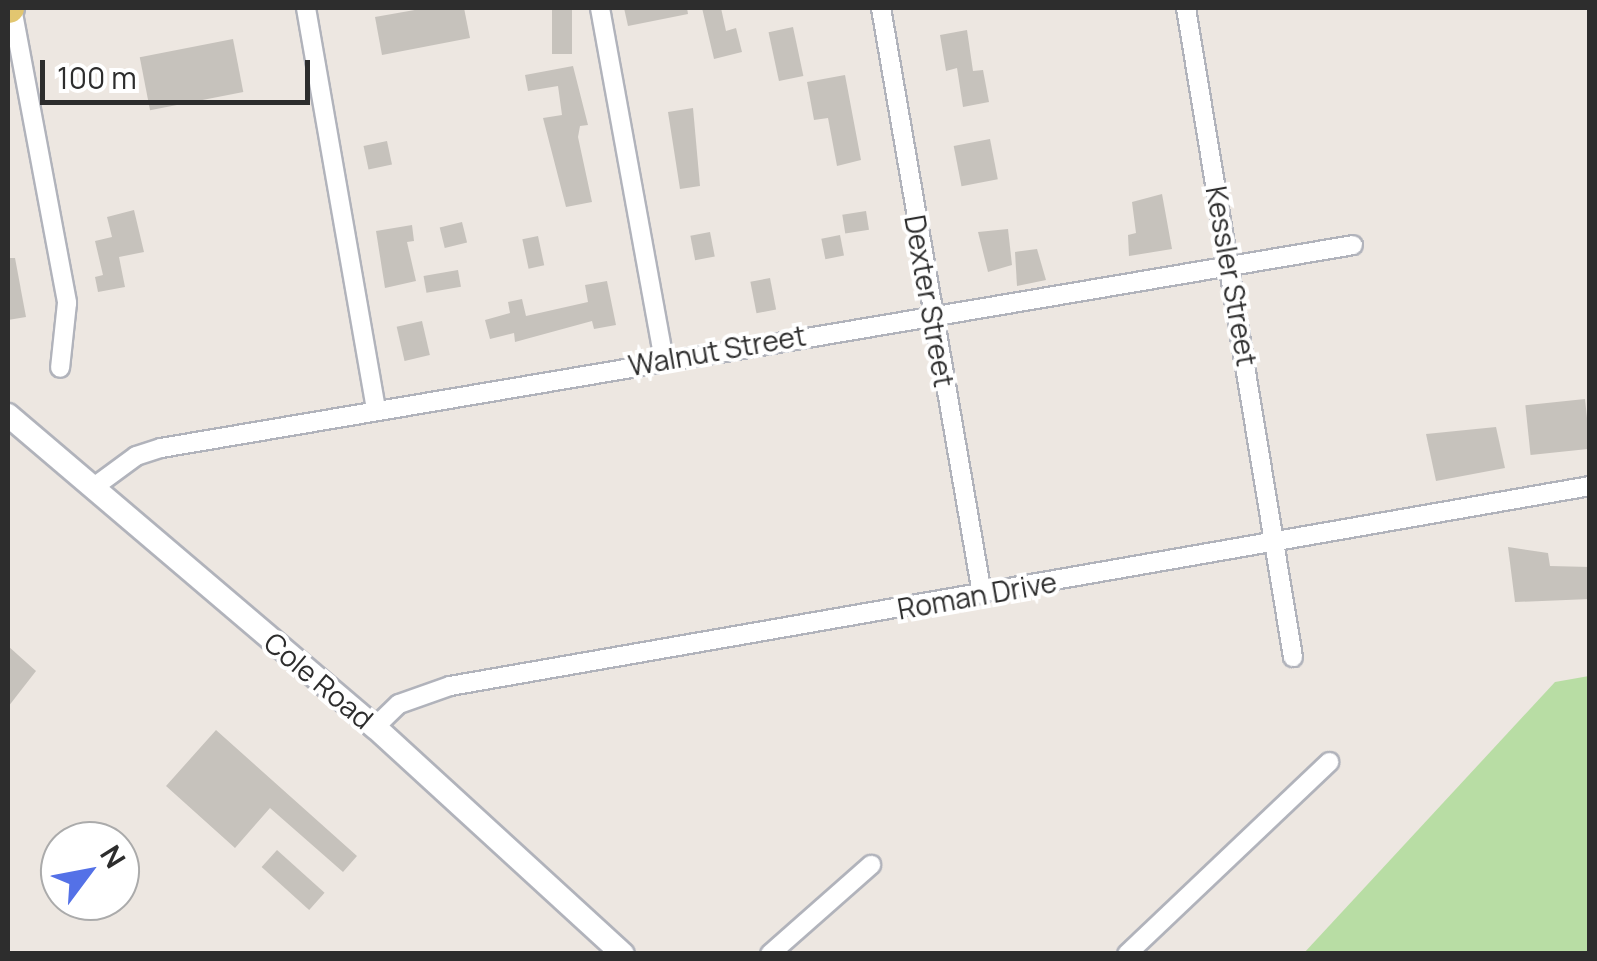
<!DOCTYPE html>
<style>
body{margin:0}
#map{position:relative;width:1597px;height:961px;overflow:hidden;background:#ede7e1;font-family:Manrope,sans-serif}
div>[style]{position:absolute}
.green>*{inset:0;background:#b8dda4}
.building>*{inset:0;background:#c6c2bc;transform-origin:0 0}
.roads{filter:drop-shadow(2px 0 #b1b3bb) drop-shadow(-2px 0 #b1b3bb) drop-shadow(0 2px #b1b3bb) drop-shadow(0 -2px #b1b3bb)}
.minor>*{height:18px;margin:-9px;padding:0 9px;transform-origin:9px;border-radius:9px;background:#fff}
.tertiary>*{height:22px;margin:-11px;padding:0 11px;transform-origin:11px;border-radius:11px;background:#fff}
.primary>*{height:30px;margin:-15px;padding:0 15px;transform-origin:15px;border-radius:15px;background:#e2c670}
span{translate:-50% -50%;white-space:nowrap;text-align:center;line-height:1.15;-webkit-text-stroke:8px #fff;paint-order:stroke}
.street-label{font-size:28px;color:#2d2d2d}
.frame{position:absolute;inset:0;border:10px solid #2d2d2d;pointer-events:none}
.north{position:absolute;left:40px;top:821px;width:100px;height:100px;box-sizing:border-box;background:#fff;border:2px solid #ababab;border-radius:50%;rotate:58deg;font-size:28px;font-weight:700;line-height:40px;text-align:center;color:#2d2d2d}
.north::after{content:'';display:block;margin:auto;width:35px;height:45px;background:#5471e7;clip-path:polygon(50% 0,100% 100%,50% 72%,0 100%)}
.scale{position:absolute;left:40px;top:60px;width:270px;height:45px;box-sizing:border-box;border:5px solid #2d2d2d;border-top:0;padding-left:12px;font-size:30px;line-height:35px;white-space:nowrap;color:#2d2d2d;-webkit-text-stroke:8px #fff;paint-order:stroke}
</style>
<div id="map">
<div class="green">
<div style="clip-path:polygon(1589px 676px,1589px 953px,1304px 953px,1555px 682px)"></div>
</div>
<div class="building">
<div style="clip-path:polygon(426px 8px,464px 8px,470px 38px,382px 55px,375px 17px)"></div>
<div style="left:552px;top:8px;width:20px;height:46px"></div>
<div style="clip-path:polygon(624px 8px,687px 8px,688px 14px,628px 26px)"></div>
<div style="clip-path:polygon(702px 8px,721px 8px,726px 31px,736px 28px,742px 52px,714px 59px)"></div>
<div style="left:793px;top:27px;width:50px;height:25px;rotate:78deg"></div>
<div style="clip-path:polygon(967px 30px,973px 71px,983px 70px,989px 102px,963px 107px,957px 68px,946px 71px,940px 35px)"></div>
<div style="left:233px;top:39px;width:54px;height:95px;rotate:79deg"></div>
<div style="clip-path:polygon(573px 66px,588px 125px,580px 126px,578px 137px,592px 202px,566px 207px,543px 118px,562px 115px,558px 86px,528px 91px,525px 75px)"></div>
<div style="clip-path:polygon(845px 75px,861px 160px,837px 166px,828px 118px,814px 120px,807px 82px)"></div>
<div style="clip-path:polygon(693px 108px,700px 186px,680px 189px,668px 112px)"></div>
<div style="left:990px;top:139px;width:41px;height:37px;rotate:79deg"></div>
<div style="left:387px;top:141px;width:24px;height:24px;rotate:78deg"></div>
<div style="clip-path:polygon(1162px 194px,1172px 249px,1129px 256px,1128px 235px,1136px 233px,1132px 202px)"></div>
<div style="clip-path:polygon(134px 210px,144px 252px,119px 257px,125px 287px,98px 292px,95px 277px,103px 275px,95px 241px,112px 237px,107px 217px)"></div>
<div style="left:866px;top:211px;width:19px;height:24px;rotate:81deg"></div>
<div style="left:462px;top:222px;width:21px;height:23px;rotate:76deg"></div>
<div style="clip-path:polygon(412px 225px,414px 241px,407px 242px,416px 281px,385px 288px,376px 231px)"></div>
<div style="clip-path:polygon(1008px 229px,1012px 265px,988px 272px,978px 232px)"></div>
<div style="left:710px;top:232px;width:25px;height:20px;rotate:79deg"></div>
<div style="left:840px;top:235px;width:21px;height:19px;rotate:79deg"></div>
<div style="left:538px;top:236px;width:30px;height:16px;rotate:78deg"></div>
<div style="clip-path:polygon(1037px 249px,1046px 280px,1017px 286px,1015px 252px)"></div>
<div style="clip-path:polygon(8px 258px,15px 258px,26px 317px,8px 320px)"></div>
<div style="left:458px;top:270px;width:17px;height:35px;rotate:80deg"></div>
<div style="left:770px;top:278px;width:32px;height:20px;rotate:79deg"></div>
<div style="clip-path:polygon(607px 281px,616px 325px,594px 329px,592px 321px,515px 342px,514px 333px,490px 339px,485px 320px,510px 313px,508px 302px,522px 299px,526px 316px,588px 302px,585px 285px)"></div>
<div style="left:422px;top:321px;width:35px;height:26px;rotate:77deg"></div>
<div style="left:1585px;top:399px;width:50px;height:60px;rotate:84deg"></div>
<div style="clip-path:polygon(1496px 427px,1505px 468px,1436px 481px,1426px 434px)"></div>
<div style="clip-path:polygon(1508px 547px,1548px 553px,1550px 566px,1590px 567px,1590px 599px,1515px 602px)"></div>
<div style="clip-path:polygon(8px 646px,36px 671px,8px 707px)"></div>
<div style="clip-path:polygon(216px 730px,357px 856px,343px 872px,270px 808px,235px 848px,166px 786px)"></div>
<div style="left:277px;top:850px;width:64px;height:23px;rotate:42deg"></div>
</div>
<div class="roads">
<div class="minor">
<div style="left:12px;top:8px;width:300px;rotate:79.4deg"></div>
<div style="left:67px;top:303px;width:65px;rotate:96.1deg"></div>
<div style="left:306px;top:8px;width:408px;rotate:80.1deg"></div>
<div style="left:600px;top:8px;width:357px;rotate:79.7deg"></div>
<div style="left:881px;top:8px;width:595px;rotate:80.22deg"></div>
<div style="left:1186px;top:8px;width:658px;rotate:80.64deg"></div>
<div style="left:94px;top:487px;width:52px;rotate:-36.4deg"></div>
<div style="left:136px;top:456px;width:26px;rotate:-18deg"></div>
<div style="left:161px;top:448px;width:1209px;rotate:-9.66deg"></div>
<div style="left:375px;top:727px;width:33px;rotate:-44deg"></div>
<div style="left:399px;top:704px;width:54px;rotate:-19.4deg"></div>
<div style="left:450px;top:686px;width:1157px;rotate:-9.95deg"></div>
<div style="left:770px;top:954px;width:135px;rotate:-41.4deg"></div>
<div style="left:1127px;top:954px;width:279px;rotate:-43.5deg"></div>
</div>
<div class="tertiary">
<div style="left:8px;top:415px;width:482px;rotate:40.4deg"></div>
<div style="left:375px;top:727px;width:336px;rotate:42.5deg"></div>
</div>
<div class="primary">
<div style="left:8px;top:8px;width:1px"></div>
</div>
</div>
<div class="street-label">
<span style="left:1232px;top:276px;rotate:80deg">Kessler Street</span>
<span style="left:930px;top:301px;rotate:80deg">Dexter Street</span>
<span style="left:717px;top:350px;rotate:-10deg">Walnut Street</span>
<span style="left:977px;top:595px;rotate:-10deg">Roman Drive</span>
<span style="left:319px;top:680px;rotate:40deg">Cole Road</span>
</div>
<div class="frame"></div>
<div class="north">N</div>
<div class="scale">100 m</div>
</div>
